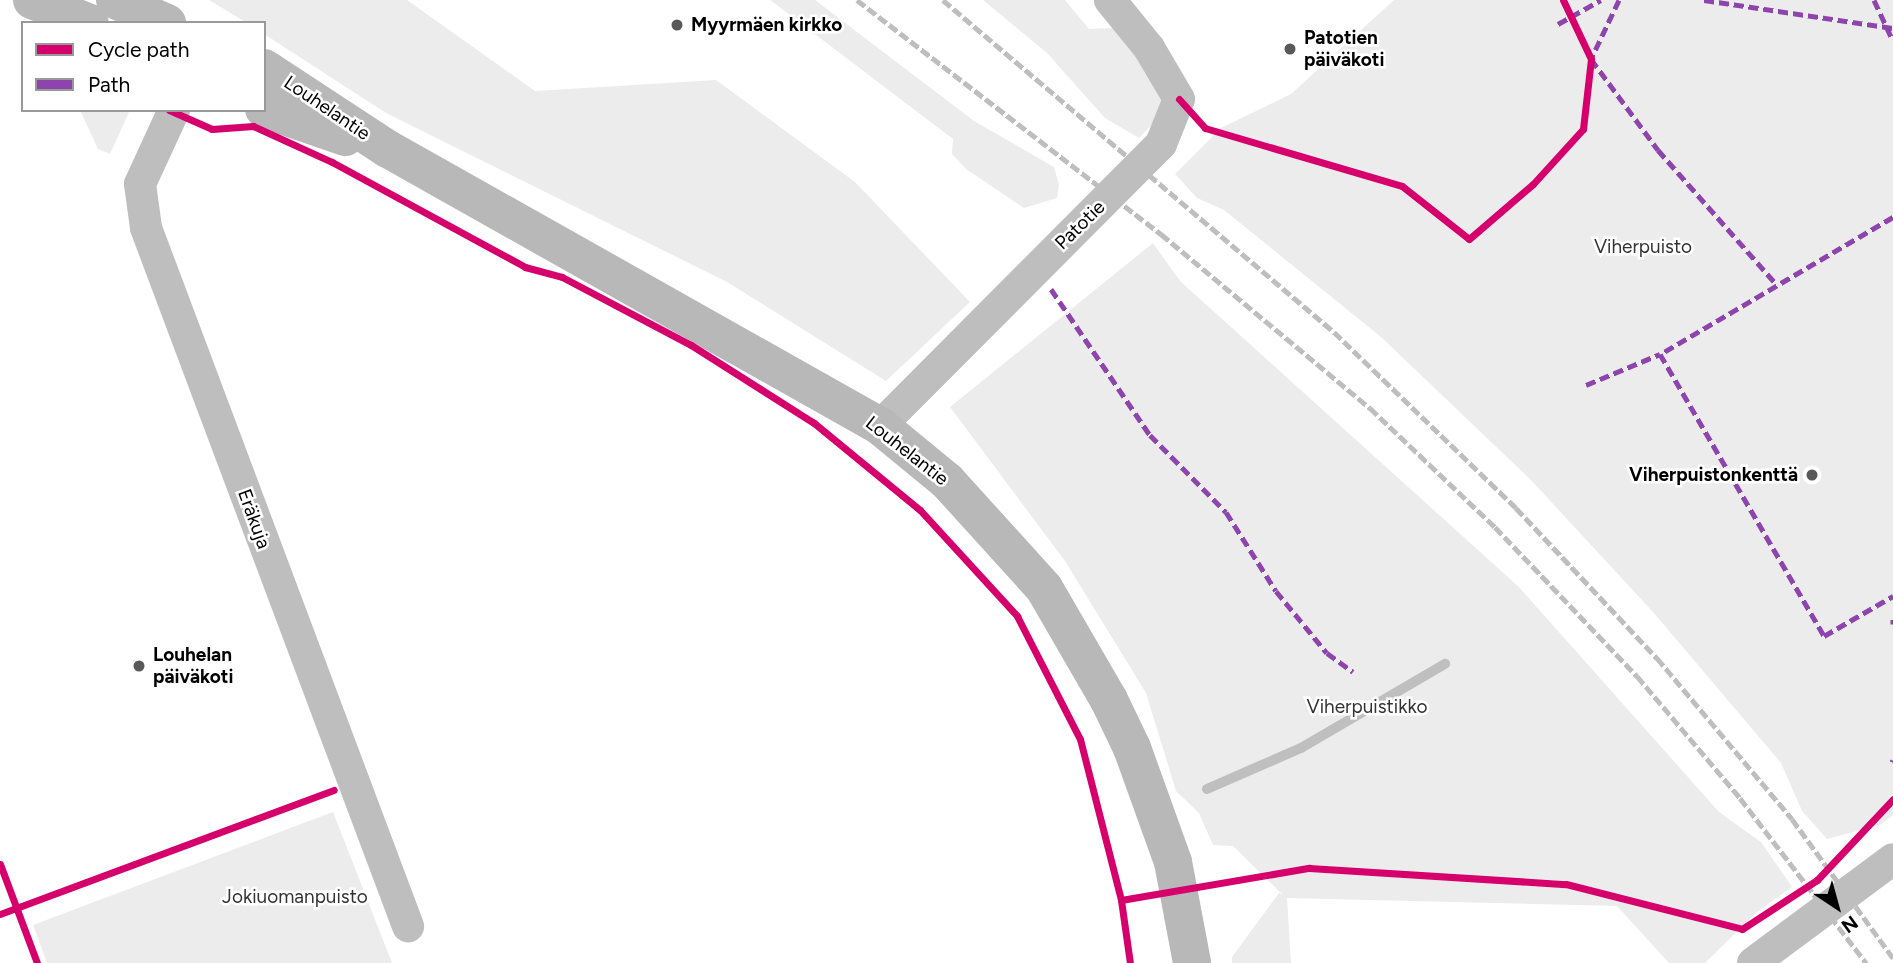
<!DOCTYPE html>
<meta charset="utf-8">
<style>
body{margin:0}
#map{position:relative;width:1893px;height:963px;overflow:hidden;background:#fff;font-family:Figtree,sans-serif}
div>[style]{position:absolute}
.green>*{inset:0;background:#ececec}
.stream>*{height:10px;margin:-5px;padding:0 5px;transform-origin:5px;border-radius:5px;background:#bfbfbf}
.minor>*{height:32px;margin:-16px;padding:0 16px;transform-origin:16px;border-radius:16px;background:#bebebe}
.secondary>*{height:38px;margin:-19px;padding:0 19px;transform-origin:19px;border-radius:19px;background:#b8b8b8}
.rail>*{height:5px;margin-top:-2.5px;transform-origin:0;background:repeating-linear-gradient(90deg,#bebebe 0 10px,transparent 0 13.5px)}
.quiet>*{height:5px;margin-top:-2.5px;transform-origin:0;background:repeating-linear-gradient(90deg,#8e44ad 0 10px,transparent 0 15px)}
.cycleway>*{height:7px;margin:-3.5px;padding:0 3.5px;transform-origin:3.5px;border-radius:3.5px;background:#d6006c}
.dots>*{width:19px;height:19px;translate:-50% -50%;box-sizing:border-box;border:4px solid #fff;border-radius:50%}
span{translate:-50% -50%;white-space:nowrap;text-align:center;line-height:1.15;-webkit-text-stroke:5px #fff;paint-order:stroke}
.poi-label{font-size:19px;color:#000;font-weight:700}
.left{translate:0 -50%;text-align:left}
.right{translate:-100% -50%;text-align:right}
.street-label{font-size:19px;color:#000}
.park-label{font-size:19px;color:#333}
.legend{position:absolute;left:21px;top:21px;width:245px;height:91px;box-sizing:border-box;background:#fff;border:2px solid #999;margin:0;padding:9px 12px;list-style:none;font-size:21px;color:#000}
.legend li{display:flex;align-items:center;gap:14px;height:35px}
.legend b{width:35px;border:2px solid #999}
.north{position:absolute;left:1802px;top:872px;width:70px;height:70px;-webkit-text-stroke:5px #fff;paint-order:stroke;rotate:144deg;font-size:19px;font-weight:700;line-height:28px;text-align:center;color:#000}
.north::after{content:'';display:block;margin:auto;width:24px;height:32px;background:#000;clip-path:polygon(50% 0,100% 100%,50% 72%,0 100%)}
</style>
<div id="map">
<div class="green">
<div style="clip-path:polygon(209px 0,407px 0,535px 91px,716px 80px,855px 182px,970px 302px,886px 381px,727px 282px,386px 113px,264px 34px,264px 23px,247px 23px)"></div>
<div style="clip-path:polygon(770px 0,815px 0,974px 121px,1054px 167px,1059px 185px,1057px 198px,1024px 208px,966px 169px,952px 154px,953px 139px)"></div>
<div style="clip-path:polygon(983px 0,1065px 0,1089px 29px,1113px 28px,1153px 75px,1164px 95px,1164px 112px,1139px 138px,1105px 118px,1047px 53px)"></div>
<div style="clip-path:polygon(1394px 0,1893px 0,1893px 815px,1880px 825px,1827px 839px,1802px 811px,1781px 763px,1653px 612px,1530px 479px,1381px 337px,1224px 210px,1197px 198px,1175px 174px,1221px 128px,1291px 94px)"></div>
<div style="clip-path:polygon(80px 110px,130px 110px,110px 154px,98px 149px)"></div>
<div style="clip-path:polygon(1153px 243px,1180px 281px,1519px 587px,1719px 812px,1761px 842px,1792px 887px,1757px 912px,1705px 963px,1669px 963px,1617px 906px,1287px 898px,1291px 963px,1232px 963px,1232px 957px,1279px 893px,1283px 895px,1233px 846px,1213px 845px,1199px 813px,1176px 791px,1146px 693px,1065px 561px,950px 407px)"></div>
<div style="clip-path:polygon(333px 812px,392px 963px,47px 963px,33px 925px)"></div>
</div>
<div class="stream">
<div style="left:1207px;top:789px;width:103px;rotate:-23.6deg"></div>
<div style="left:1301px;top:748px;width:167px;rotate:-30.3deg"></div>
</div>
<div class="minor">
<div style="left:174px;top:110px;width:81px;rotate:114.7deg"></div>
<div style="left:140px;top:184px;width:44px;rotate:82.2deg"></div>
<div style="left:146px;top:228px;width:746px;rotate:69.43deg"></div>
<div style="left:880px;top:426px;width:398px;rotate:-45.1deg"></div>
<div style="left:1161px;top:144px;width:48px;rotate:-68.2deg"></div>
<div style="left:1179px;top:99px;width:59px;rotate:-120.5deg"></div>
<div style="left:1149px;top:48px;width:62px;rotate:-129.1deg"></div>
<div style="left:1753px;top:963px;width:174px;rotate:-36.6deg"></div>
</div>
<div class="secondary">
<div style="left:32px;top:0;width:62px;rotate:21.6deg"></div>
<div style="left:115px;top:0;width:57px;rotate:23.9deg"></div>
<div style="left:264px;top:68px;width:148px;rotate:33.2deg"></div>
<div style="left:388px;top:149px;width:565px;rotate:29.38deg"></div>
<div style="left:880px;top:426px;width:87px;rotate:39.4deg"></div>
<div style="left:947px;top:481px;width:144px;rotate:47.8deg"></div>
<div style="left:1044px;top:588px;width:129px;rotate:59.9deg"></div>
<div style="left:1109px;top:700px;width:53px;rotate:64.4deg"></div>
<div style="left:1132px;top:748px;width:121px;rotate:70.2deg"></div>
<div style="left:1173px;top:862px;width:103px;rotate:79.3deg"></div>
<div style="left:264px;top:109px;width:86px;rotate:19.1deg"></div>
</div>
<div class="rail">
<div style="left:857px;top:0;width:384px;rotate:37.6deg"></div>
<div style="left:1161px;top:234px;width:272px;rotate:39.8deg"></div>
<div style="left:1370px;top:408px;width:173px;rotate:43.6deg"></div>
<div style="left:1495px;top:527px;width:206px;rotate:46.4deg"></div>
<div style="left:1637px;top:676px;width:160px;rotate:49.8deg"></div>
<div style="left:1740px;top:798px;width:208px;rotate:52.6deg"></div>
<div style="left:943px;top:0;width:513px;rotate:40.33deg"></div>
<div style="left:1334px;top:332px;width:253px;rotate:44deg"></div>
<div style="left:1516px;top:508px;width:206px;rotate:46.8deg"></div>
<div style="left:1657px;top:658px;width:210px;rotate:50deg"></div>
<div style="left:1792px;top:819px;width:172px;rotate:54deg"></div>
</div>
<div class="quiet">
<div style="left:1619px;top:0;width:65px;rotate:115.4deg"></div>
<div style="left:1591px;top:59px;width:113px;rotate:53.6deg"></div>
<div style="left:1658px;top:150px;width:180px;rotate:48.6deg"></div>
<div style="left:1704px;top:0;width:191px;rotate:8.4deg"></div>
<div style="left:1874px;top:0;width:45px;rotate:65.1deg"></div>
<div style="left:1558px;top:24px;width:49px;rotate:-29.2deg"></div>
<div style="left:1893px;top:217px;width:270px;rotate:149.5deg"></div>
<div style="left:1660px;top:354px;width:326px;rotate:59.8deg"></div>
<div style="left:1824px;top:636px;width:80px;rotate:-30.1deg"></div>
<div style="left:1051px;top:289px;width:176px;rotate:55.9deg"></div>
<div style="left:1150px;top:435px;width:108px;rotate:45.4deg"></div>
<div style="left:1226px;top:512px;width:93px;rotate:57.7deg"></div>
<div style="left:1276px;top:591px;width:80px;rotate:50.6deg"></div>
<div style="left:1327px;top:653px;width:32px;rotate:36deg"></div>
<div style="left:1586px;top:385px;width:80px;rotate:-22.7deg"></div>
<div style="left:1893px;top:619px;width:5px;rotate:90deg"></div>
<div style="left:1892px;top:762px;width:2px;rotate:-63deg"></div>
</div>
<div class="cycleway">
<div style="left:1179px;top:99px;width:39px;rotate:48deg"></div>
<div style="left:1205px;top:128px;width:205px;rotate:16.4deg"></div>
<div style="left:1402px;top:186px;width:85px;rotate:38.3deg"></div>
<div style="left:1469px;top:239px;width:84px;rotate:-40.7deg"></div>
<div style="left:1533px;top:184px;width:74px;rotate:-47.7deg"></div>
<div style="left:1583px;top:129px;width:70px;rotate:-83.5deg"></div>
<div style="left:1591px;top:59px;width:65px;rotate:-115.4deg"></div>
<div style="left:169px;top:110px;width:47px;rotate:23.8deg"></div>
<div style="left:212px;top:129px;width:41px;rotate:-4.2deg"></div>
<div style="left:253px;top:126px;width:87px;rotate:24.5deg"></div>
<div style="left:332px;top:162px;width:220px;rotate:28.5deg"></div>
<div style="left:525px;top:267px;width:38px;rotate:15deg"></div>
<div style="left:562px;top:277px;width:146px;rotate:27.8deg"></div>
<div style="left:691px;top:345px;width:146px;rotate:32.4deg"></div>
<div style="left:814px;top:423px;width:137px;rotate:39.4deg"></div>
<div style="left:920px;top:510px;width:144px;rotate:47.5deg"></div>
<div style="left:1017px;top:616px;width:138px;rotate:62.9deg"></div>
<div style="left:1080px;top:739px;width:166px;rotate:75.7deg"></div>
<div style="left:1121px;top:900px;width:64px;rotate:81.9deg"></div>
<div style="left:0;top:864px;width:106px;rotate:69.5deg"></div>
<div style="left:1121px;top:900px;width:191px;rotate:-9.7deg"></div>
<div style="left:1309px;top:868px;width:257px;rotate:3.6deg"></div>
<div style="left:1566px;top:884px;width:182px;rotate:14.3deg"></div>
<div style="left:1742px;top:929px;width:90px;rotate:-33.2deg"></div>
<div style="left:1817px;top:880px;width:111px;rotate:-46.8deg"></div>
<div style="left:0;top:914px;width:356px;rotate:-20.4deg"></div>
</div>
<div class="dots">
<div style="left:677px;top:25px;background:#595959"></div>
<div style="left:1290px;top:49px;background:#595959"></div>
<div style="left:1812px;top:475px;background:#595959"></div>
<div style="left:139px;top:666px;background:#595959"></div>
</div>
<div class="poi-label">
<span class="left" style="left:691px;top:25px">Myyrmäen kirkko</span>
<span class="left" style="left:1304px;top:49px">Patotien<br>päiväkoti</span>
<span class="right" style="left:1798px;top:475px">Viherpuistonkenttä</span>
<span class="left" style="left:153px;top:666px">Louhelan<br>päiväkoti</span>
</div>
<div class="street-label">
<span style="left:327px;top:108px;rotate:34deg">Louhelantie</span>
<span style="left:1080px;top:225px;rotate:-44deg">Patotie</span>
<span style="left:907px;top:451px;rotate:38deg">Louhelantie</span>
<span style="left:254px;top:519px;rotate:70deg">Eräkuja</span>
</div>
<div class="park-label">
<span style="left:1643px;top:247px">Viherpuisto</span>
<span style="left:1367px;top:707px">Viherpuistikko</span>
<span style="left:295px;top:897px">Jokiuomanpuisto</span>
</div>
<ul class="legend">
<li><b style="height:9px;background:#d6006c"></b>Cycle path</li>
<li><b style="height:9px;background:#8e44ad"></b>Path</li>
</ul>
<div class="north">N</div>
</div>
